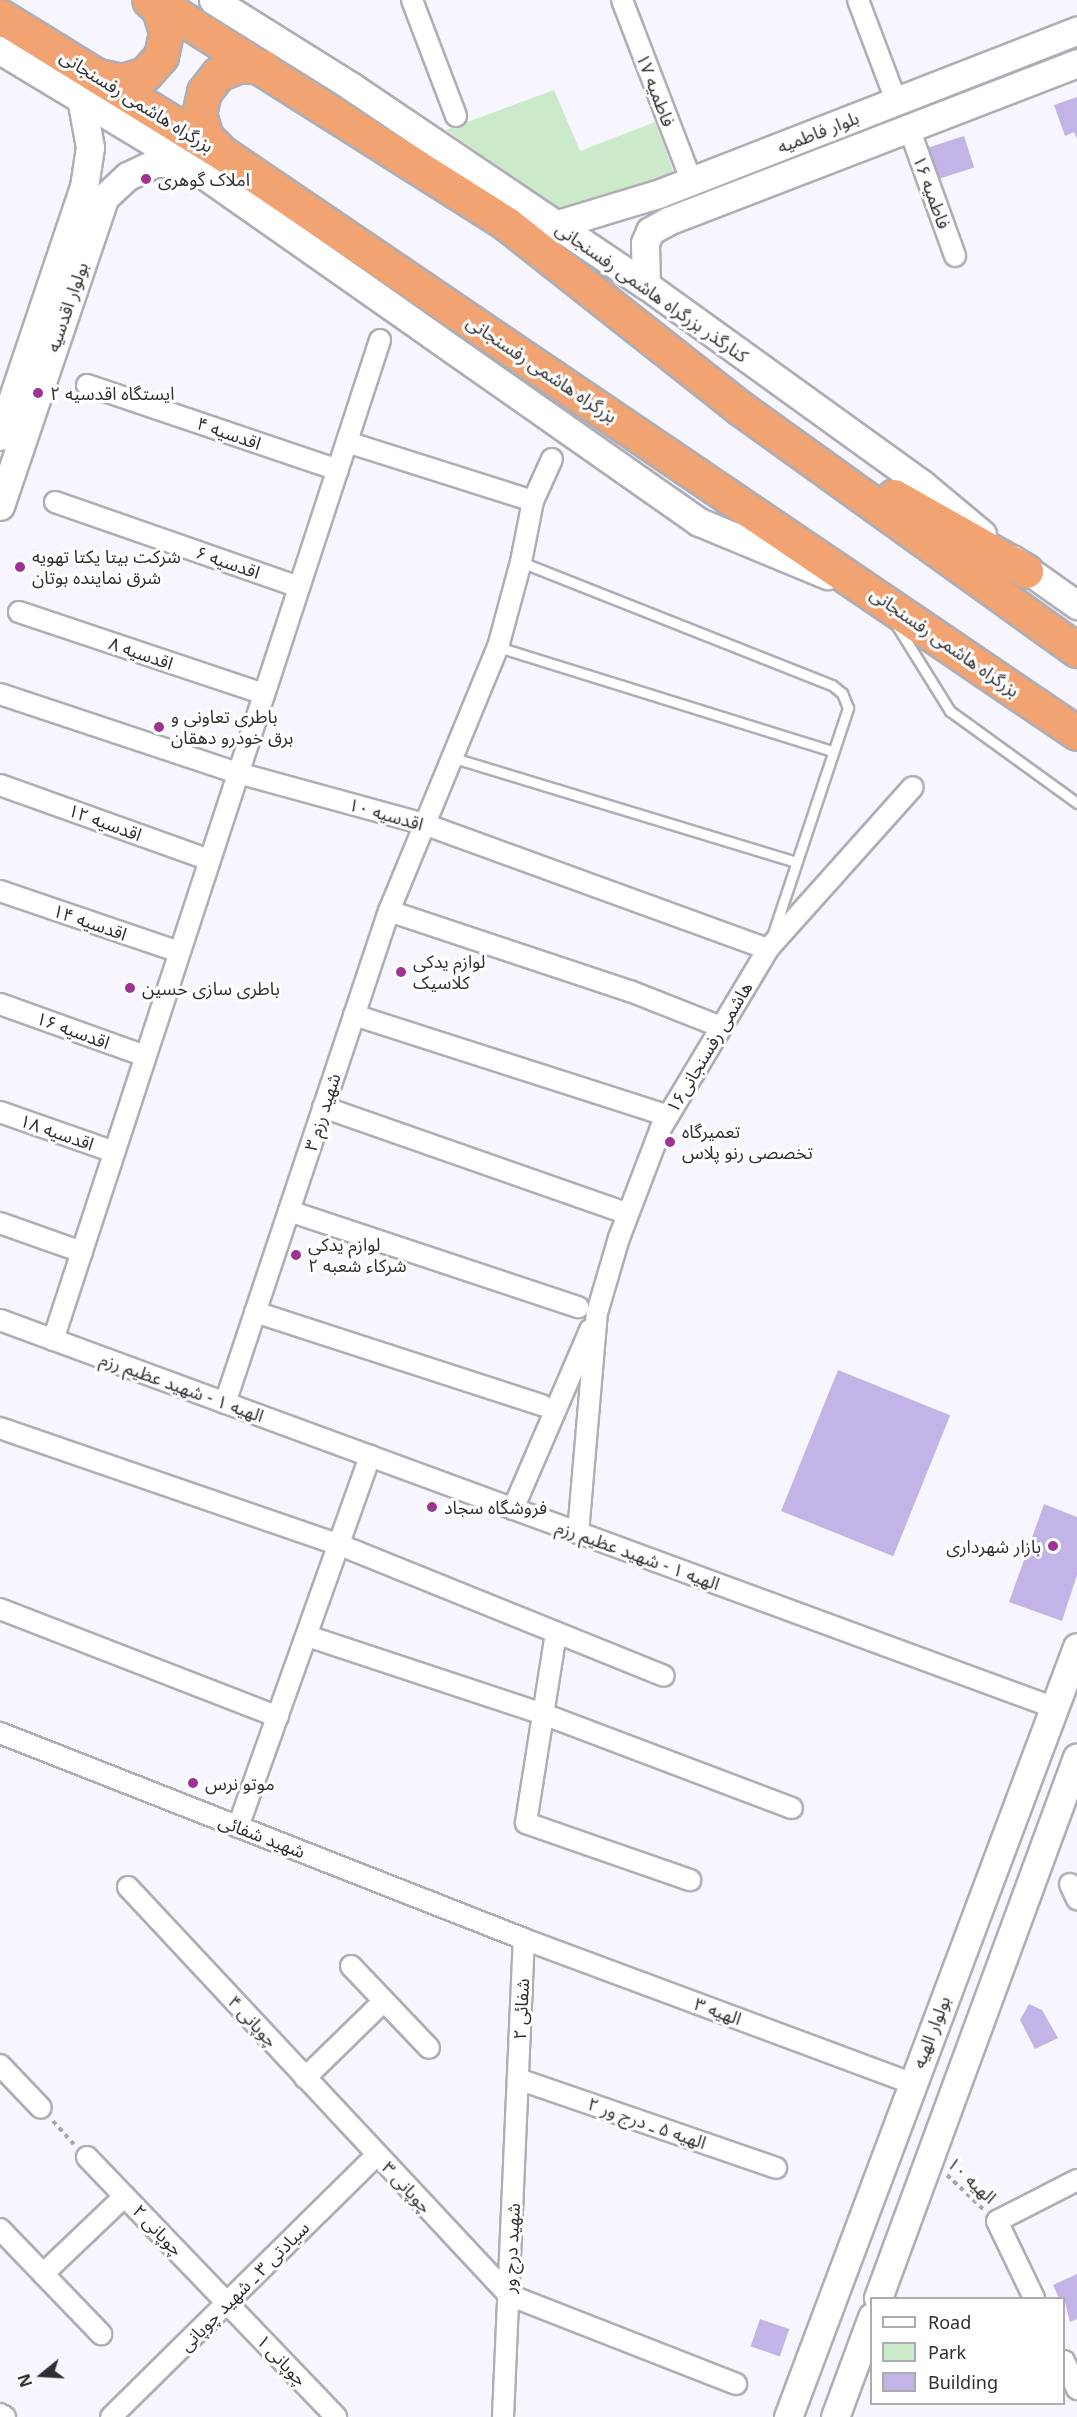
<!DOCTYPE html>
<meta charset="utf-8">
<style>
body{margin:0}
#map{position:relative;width:1077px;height:2417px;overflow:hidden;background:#f7f5fe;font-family:"Noto Sans","Noto Sans Arabic",sans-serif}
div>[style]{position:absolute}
.green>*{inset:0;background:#caeac9}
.building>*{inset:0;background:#c2b4e6;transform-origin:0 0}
.path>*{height:4px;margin-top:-2px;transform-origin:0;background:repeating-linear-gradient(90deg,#a8a6ad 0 4.5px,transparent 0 9px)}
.roads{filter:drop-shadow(2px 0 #afadb5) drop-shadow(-2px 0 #afadb5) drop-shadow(0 2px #afadb5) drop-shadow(0 -2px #afadb5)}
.lane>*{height:9px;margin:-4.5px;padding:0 4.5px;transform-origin:4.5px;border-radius:4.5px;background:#fff}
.street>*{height:20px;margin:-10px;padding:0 10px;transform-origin:10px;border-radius:10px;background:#fff}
.secondary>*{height:27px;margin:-13.5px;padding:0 13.5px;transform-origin:13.5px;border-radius:13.5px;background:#fff}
.highway>*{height:33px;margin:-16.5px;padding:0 16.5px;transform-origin:16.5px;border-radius:16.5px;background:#f2a372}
.dots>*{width:16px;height:16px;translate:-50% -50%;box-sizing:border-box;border:3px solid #fff;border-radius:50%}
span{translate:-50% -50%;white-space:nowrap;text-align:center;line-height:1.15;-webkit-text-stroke:6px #fff;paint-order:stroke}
.street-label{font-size:18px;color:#2f2e31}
.poi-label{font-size:18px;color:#2f2e31}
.left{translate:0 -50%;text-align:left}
.right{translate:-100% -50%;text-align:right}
.legend{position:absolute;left:870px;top:2297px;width:195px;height:108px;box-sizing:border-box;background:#fff;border:2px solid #acabad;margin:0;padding:8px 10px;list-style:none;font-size:18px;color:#2f2e31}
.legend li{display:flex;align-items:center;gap:12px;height:30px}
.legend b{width:30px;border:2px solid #acabad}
.north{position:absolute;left:12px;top:2345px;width:60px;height:60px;-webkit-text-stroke:4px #fff;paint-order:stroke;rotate:252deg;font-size:16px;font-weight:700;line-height:24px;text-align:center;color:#2f2e31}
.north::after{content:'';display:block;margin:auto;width:21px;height:27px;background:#2f2e31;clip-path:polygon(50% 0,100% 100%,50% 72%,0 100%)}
</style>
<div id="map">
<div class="green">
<div style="clip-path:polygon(554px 90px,580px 151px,655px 122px,675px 175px,564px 212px,446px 130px)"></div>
</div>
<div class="building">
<div style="clip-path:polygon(1077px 97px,1077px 139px,1074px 132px,1065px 136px,1054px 105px)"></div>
<div style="left:964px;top:136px;width:33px;height:40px;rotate:72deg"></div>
<div style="left:838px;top:1370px;width:121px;height:152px;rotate:22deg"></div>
<div style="clip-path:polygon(1044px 1504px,1077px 1517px,1077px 1575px,1062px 1621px,1009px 1602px)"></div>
<div style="clip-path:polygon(1029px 2004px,1042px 2010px,1058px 2038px,1035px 2049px,1020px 2020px)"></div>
<div style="clip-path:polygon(1077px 2274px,1077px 2319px,1070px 2322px,1064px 2298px,1059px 2298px,1053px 2285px)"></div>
<div style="left:760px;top:2319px;width:31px;height:29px;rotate:19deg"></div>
</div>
<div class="path">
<div style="left:53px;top:2121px;width:31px;rotate:48deg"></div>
<div style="left:947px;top:2175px;width:50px;rotate:43.4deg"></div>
</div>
<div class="roads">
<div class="lane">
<div style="left:521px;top:562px;width:334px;rotate:21.6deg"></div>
<div style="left:832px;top:685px;width:13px;rotate:39deg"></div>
<div style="left:842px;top:693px;width:16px;rotate:68deg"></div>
<div style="left:848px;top:708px;width:240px;rotate:108.4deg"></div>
<div style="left:897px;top:626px;width:100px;rotate:58.1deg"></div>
<div style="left:950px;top:711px;width:157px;rotate:35.9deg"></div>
<div style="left:498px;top:647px;width:349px;rotate:17.3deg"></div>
<div style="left:454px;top:758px;width:358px;rotate:16.9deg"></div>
</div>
<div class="street">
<div style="left:412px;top:0;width:124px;rotate:69.2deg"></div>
<div style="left:622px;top:0;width:193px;rotate:69deg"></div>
<div style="left:858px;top:0;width:110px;rotate:69.3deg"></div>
<div style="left:909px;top:128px;width:136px;rotate:70.2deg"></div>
<div style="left:87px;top:385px;width:265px;rotate:18.7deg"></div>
<div style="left:347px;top:442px;width:195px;rotate:17.6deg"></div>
<div style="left:55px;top:502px;width:258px;rotate:19.2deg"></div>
<div style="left:19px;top:612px;width:258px;rotate:18.5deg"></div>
<div style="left:0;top:694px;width:251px;rotate:18.4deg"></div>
<div style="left:238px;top:773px;width:193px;rotate:15.3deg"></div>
<div style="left:424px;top:824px;width:366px;rotate:20deg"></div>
<div style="left:0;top:785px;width:223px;rotate:19.7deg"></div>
<div style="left:0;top:891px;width:189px;rotate:18.8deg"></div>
<div style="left:389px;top:911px;width:254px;rotate:18.4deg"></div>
<div style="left:630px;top:991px;width:98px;rotate:21.6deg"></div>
<div style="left:0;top:1004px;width:154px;rotate:19.7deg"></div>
<div style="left:354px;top:1015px;width:330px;rotate:17.8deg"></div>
<div style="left:323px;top:1107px;width:323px;rotate:19.3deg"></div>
<div style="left:0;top:1112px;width:121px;rotate:19.3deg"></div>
<div style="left:289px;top:1211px;width:305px;rotate:18.4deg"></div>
<div style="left:0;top:1223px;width:87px;rotate:19.5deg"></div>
<div style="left:255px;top:1312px;width:302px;rotate:18deg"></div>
<div style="left:0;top:1320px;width:1124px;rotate:20.19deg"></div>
<div style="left:53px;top:1340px;width:1052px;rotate:-71.89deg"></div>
<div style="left:225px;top:1403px;width:519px;rotate:-71.57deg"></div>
<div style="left:389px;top:911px;width:286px;rotate:-67.6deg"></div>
<div style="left:498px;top:647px;width:88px;rotate:-74.9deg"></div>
<div style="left:521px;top:562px;width:62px;rotate:-78.9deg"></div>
<div style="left:533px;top:501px;width:46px;rotate:-65.7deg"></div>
<div style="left:0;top:1428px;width:360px;rotate:19deg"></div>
<div style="left:340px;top:1545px;width:349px;rotate:22deg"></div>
<div style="left:513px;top:1509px;width:195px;rotate:-66.7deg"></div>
<div style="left:578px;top:1533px;width:221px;rotate:-85.1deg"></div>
<div style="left:597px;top:1313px;width:78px;rotate:-73.7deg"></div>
<div style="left:619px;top:1238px;width:118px;rotate:-69.1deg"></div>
<div style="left:661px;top:1128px;width:209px;rotate:-59.1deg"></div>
<div style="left:768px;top:949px;width:217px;rotate:-48.2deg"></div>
<div style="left:0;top:1609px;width:298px;rotate:21.2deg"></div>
<div style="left:556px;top:1633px;width:192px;rotate:99deg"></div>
<div style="left:526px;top:1823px;width:174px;rotate:19.2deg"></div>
<div style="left:307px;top:1636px;width:249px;rotate:18.3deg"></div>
<div style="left:543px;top:1714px;width:266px;rotate:20.7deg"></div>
<div style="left:0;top:1733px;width:563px;rotate:21.46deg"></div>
<div style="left:524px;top:1939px;width:414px;rotate:20.4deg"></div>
<div style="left:238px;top:1827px;width:394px;rotate:-70.4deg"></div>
<div style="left:1070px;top:1884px;width:17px;rotate:65deg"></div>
<div style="left:128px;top:1887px;width:558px;rotate:46.96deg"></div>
<div style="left:509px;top:2295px;width:244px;rotate:21.4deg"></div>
<div style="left:351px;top:1966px;width:113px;rotate:46.4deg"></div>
<div style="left:0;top:2065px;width:59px;rotate:46.4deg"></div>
<div style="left:305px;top:2078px;width:110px;rotate:-44.3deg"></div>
<div style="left:518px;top:2079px;width:273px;rotate:19deg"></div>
<div style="left:87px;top:2157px;width:360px;rotate:46.2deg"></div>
<div style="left:0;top:2229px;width:146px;rotate:46.1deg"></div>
<div style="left:43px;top:2274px;width:113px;rotate:-43.6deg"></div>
<div style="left:1034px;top:2298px;width:85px;rotate:-115.7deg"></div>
<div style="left:997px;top:2221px;width:90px;rotate:-27.1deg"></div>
<div style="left:1064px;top:2361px;width:31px;rotate:65deg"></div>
<div style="left:0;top:2414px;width:6px;rotate:31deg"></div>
<div style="left:111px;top:2417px;width:373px;rotate:-44.6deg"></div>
<div style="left:503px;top:2417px;width:478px;rotate:-87.5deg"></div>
</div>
<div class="secondary">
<div style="left:213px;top:0;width:164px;rotate:32deg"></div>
<div style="left:352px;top:87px;width:354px;rotate:34deg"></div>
<div style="left:646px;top:285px;width:340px;rotate:35.8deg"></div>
<div style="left:922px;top:484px;width:78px;rotate:39.8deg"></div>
<div style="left:0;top:50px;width:218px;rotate:31.1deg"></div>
<div style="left:187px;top:163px;width:625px;rotate:35.04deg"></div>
<div style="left:699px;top:522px;width:139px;rotate:22.5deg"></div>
<div style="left:555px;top:225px;width:108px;rotate:-16.8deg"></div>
<div style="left:658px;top:194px;width:450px;rotate:-21.3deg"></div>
<div style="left:646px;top:285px;width:42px;rotate:-91.4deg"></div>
<div style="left:645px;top:243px;width:13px;rotate:-67deg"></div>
<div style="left:650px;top:231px;width:21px;rotate:-29deg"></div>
<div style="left:668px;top:221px;width:438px;rotate:-21.1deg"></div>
<div style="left:0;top:436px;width:263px;rotate:-71.4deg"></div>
<div style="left:84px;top:187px;width:40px;rotate:-81.5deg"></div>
<div style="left:90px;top:147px;width:50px;rotate:-100.4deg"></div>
<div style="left:0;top:506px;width:325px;rotate:-71.3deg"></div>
<div style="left:104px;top:198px;width:33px;rotate:-43deg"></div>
<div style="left:128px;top:176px;width:30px;rotate:-26deg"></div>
<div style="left:155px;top:163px;width:32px"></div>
<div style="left:1012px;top:559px;width:80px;rotate:35.3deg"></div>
<div style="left:878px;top:2298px;width:576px;rotate:-69.8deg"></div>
<div style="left:788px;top:2417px;width:822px;rotate:-69.43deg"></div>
<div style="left:835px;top:2417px;width:107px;rotate:-69.7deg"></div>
</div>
<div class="highway">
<div style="left:153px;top:0;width:419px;rotate:32.3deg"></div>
<div style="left:507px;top:224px;width:297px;rotate:38.3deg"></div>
<div style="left:740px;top:408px;width:415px;rotate:35.7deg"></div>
<div style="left:0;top:16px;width:261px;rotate:31.7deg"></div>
<div style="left:222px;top:153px;width:1033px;rotate:34.15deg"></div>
<div style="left:98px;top:76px;width:25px;rotate:12deg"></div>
<div style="left:122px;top:81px;width:24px;rotate:-17deg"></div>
<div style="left:145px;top:74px;width:24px;rotate:-48deg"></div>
<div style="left:161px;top:56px;width:25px;rotate:-78deg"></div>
<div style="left:166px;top:32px;width:24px;rotate:-107deg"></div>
<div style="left:159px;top:9px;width:13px;rotate:-138deg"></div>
<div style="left:218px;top:149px;width:17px;rotate:-135deg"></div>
<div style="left:206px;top:137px;width:24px;rotate:-107deg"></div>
<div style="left:199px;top:114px;width:23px;rotate:-77deg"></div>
<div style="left:204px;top:92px;width:23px;rotate:-52deg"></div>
<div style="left:218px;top:74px;width:24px;rotate:-22deg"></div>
<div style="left:240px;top:65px;width:23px;rotate:5deg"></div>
<div style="left:894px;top:496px;width:152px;rotate:29.6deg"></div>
</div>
</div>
<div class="dots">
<div style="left:146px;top:179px;background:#9e3393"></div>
<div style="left:38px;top:393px;background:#9e3393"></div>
<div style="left:20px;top:567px;background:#9e3393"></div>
<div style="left:159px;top:727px;background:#9e3393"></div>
<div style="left:401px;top:972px;background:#9e3393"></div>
<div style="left:130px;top:988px;background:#9e3393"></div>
<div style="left:670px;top:1142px;background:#9e3393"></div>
<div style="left:296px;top:1255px;background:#9e3393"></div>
<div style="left:432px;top:1507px;background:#9e3393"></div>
<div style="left:1053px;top:1546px;background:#9e3393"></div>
<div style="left:193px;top:1783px;background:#9e3393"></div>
</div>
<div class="street-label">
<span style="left:656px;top:90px;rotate:69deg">فاطمیه ۱۷</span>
<span style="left:137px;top:101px;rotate:32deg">بزرگراه هاشمی رفسنجانی</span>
<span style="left:818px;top:132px;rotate:-21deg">بلوار فاطمیه</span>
<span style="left:932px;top:192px;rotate:70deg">فاطمیه ۱۶</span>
<span style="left:652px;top:292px;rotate:35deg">کنارگذر بزرگراه هاشمی رفسنجانی</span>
<span style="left:67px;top:307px;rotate:-71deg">بولوار اقدسیه</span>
<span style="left:542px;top:369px;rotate:34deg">بزرگراه هاشمی رفسنجانی</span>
<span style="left:229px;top:433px;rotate:19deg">اقدسیه ۴</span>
<span style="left:228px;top:562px;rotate:19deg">اقدسیه ۶</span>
<span style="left:945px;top:642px;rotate:35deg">بزرگراه هاشمی رفسنجانی</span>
<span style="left:141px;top:653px;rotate:19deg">اقدسیه ۸</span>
<span style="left:386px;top:814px;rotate:16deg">اقدسیه ۱۰</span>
<span style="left:105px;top:822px;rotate:20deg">اقدسیه ۱۲</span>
<span style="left:90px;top:922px;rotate:19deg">اقدسیه ۱۴</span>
<span style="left:73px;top:1030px;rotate:20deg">اقدسیه ۱۶</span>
<span style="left:709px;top:1047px;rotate:-59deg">هاشمی رفسنجانی۱۶</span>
<span style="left:322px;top:1112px;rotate:-72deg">شهید رزم ۳</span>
<span style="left:57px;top:1132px;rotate:19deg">اقدسیه ۱۸</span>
<span style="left:182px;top:1387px;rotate:20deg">الهیه ۱ - شهید عظیم رزم</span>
<span style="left:638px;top:1555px;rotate:20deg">الهیه ۱ - شهید عظیم رزم</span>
<span style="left:262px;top:1836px;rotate:21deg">شهید شفائی</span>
<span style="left:521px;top:2009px;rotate:-87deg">شفائی ۲</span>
<span style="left:718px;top:2011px;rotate:20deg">الهیه ۳</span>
<span style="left:253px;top:2021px;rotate:47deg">چوپانی ۴</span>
<span style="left:931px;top:2032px;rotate:-69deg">بولوار الهیه</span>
<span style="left:647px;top:2123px;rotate:19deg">الهیه ۵ ـ درج ور ۲</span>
<span style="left:972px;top:2180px;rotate:43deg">الهیه ۱۰</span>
<span style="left:407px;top:2187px;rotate:47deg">چوپانی ۳</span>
<span style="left:158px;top:2230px;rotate:46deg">چوپانی ۲</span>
<span style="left:511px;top:2248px;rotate:-87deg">شهید درج ور</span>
<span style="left:244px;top:2286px;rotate:-45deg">سیادتی ۳ ـ شهید چوپانی</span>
<span style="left:282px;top:2360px;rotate:46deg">چوپانی ۱</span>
</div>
<div class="poi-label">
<span class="left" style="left:158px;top:179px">املاک گوهری</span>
<span class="left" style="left:50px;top:393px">ایستگاه اقدسیه ۲</span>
<span class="left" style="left:32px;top:567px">شرکت بیتا یکتا تهویه<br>شرق نماینده بوتان</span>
<span class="left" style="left:171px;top:727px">باطری تعاونی و<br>برق خودرو دهقان</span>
<span class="left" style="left:413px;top:972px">لوازم یدکی<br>کلاسیک</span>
<span class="left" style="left:142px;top:988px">باطری سازی حسین</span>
<span class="left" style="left:682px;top:1142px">تعمیرگاه<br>تخصصی رنو پلاس</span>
<span class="left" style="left:308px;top:1255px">لوازم یدکی<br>شرکاء شعبه ۲</span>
<span class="left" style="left:444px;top:1507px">فروشگاه سجاد</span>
<span class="right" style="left:1041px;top:1546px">بازار شهرداری</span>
<span class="left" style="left:205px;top:1783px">موتو نرس</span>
</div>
<ul class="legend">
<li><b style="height:8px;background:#fff"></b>Road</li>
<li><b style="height:16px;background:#caeac9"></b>Park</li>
<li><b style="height:16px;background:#c2b4e6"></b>Building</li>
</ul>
<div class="north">N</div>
</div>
